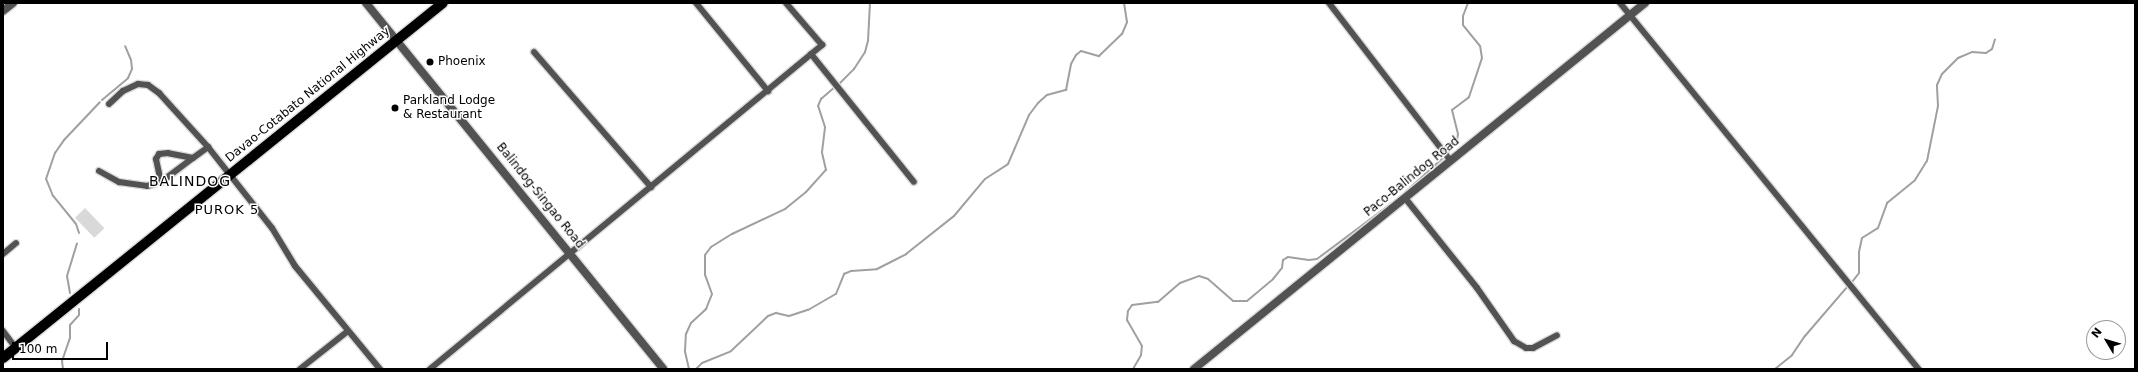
<!DOCTYPE html>
<style>
body{margin:0}
#map{position:relative;width:2138px;height:372px;overflow:hidden;background:#fff;font-family:"DejaVu Sans",sans-serif}
div>[style]{position:absolute}
.green>*{inset:0;background:#d9d9d9;transform-origin:0 0}
.stream>*{height:2px;margin:-1px;padding:0 1px;transform-origin:1px;border-radius:1px;background:#a0a0a0}
.roads{filter:drop-shadow(1px 0 #dbdbdb) drop-shadow(-1px 0 #dbdbdb) drop-shadow(0 1px #dbdbdb) drop-shadow(0 -1px #dbdbdb)}
.minor>*{height:6px;margin:-3px;padding:0 3px;transform-origin:3px;border-radius:3px;background:#525252}
.tertiary>*{height:8px;margin:-4px;padding:0 4px;transform-origin:4px;border-radius:4px;background:#525252}
.trunk>*{height:10px;margin:-5px;padding:0 5px;transform-origin:5px;border-radius:5px;background:#000}
.dots>*{width:11px;height:11px;translate:-50% -50%;box-sizing:border-box;border:2px solid #fff;border-radius:50%}
span{translate:-50% -50%;white-space:nowrap;text-align:center;line-height:1.15;-webkit-text-stroke:3px #fff;paint-order:stroke}
.poi-label{font-size:12px;color:#000}
.left{translate:0 -50%;text-align:left}
.street-label{font-size:12px;color:#000}
.neighbourhood-label{font-size:13px;color:#000;letter-spacing:1px}
.quarter-label{font-size:14px;color:#000;letter-spacing:1px}
.frame{position:absolute;inset:0;border:4px solid #000;pointer-events:none}
.north{position:absolute;left:2086px;top:320px;width:40px;height:40px;box-sizing:border-box;background:#fff;border:1px solid #999;border-radius:50%;rotate:308deg;font-size:11px;font-weight:700;line-height:16px;text-align:center;color:#000}
.north::after{content:'';display:block;margin:auto;width:14px;height:18px;background:#000;clip-path:polygon(50% 0,100% 100%,50% 72%,0 100%)}
.scale{position:absolute;left:12px;top:342px;width:96px;height:18px;box-sizing:border-box;border:2px solid #000;border-top:0;padding-left:5px;font-size:12px;line-height:14px;white-space:nowrap;color:#000;-webkit-text-stroke:3px #fff;paint-order:stroke}
</style>
<div id="map">
<div class="green">
<div style="left:85px;top:208px;width:28px;height:14px;rotate:46deg"></div>
</div>
<div class="stream">
<div style="left:840px;top:83px;width:20px;rotate:-45deg"></div>
<div style="left:854px;top:69px;width:20px;rotate:-57deg"></div>
<div style="left:865px;top:52px;width:11px;rotate:-75deg"></div>
<div style="left:868px;top:41px;width:38px;rotate:-87deg"></div>
<div style="left:102px;top:100px;width:34px;rotate:-40deg"></div>
<div style="left:128px;top:78px;width:10px;rotate:-66deg"></div>
<div style="left:132px;top:69px;width:9px;rotate:-96deg"></div>
<div style="left:131px;top:60px;width:15px;rotate:-113deg"></div>
<div style="left:1448px;top:153px;width:16px;rotate:-55deg"></div>
<div style="left:1457px;top:140px;width:6px;rotate:-81deg"></div>
<div style="left:1458px;top:134px;width:25px;rotate:-104deg"></div>
<div style="left:1452px;top:110px;width:21px;rotate:-37deg"></div>
<div style="left:1469px;top:97px;width:41px;rotate:-71.6deg"></div>
<div style="left:1482px;top:58px;width:12px;rotate:-99deg"></div>
<div style="left:1480px;top:46px;width:27px;rotate:-129deg"></div>
<div style="left:1463px;top:25px;width:9px;rotate:-90deg"></div>
<div style="left:1463px;top:16px;width:14px;rotate:-69deg"></div>
<div style="left:79px;top:233px;width:9px;rotate:-108deg"></div>
<div style="left:76px;top:224px;width:36px;rotate:-129deg"></div>
<div style="left:53px;top:196px;width:18px;rotate:-112deg"></div>
<div style="left:46px;top:179px;width:28px;rotate:-71deg"></div>
<div style="left:55px;top:153px;width:16px;rotate:-55deg"></div>
<div style="left:64px;top:140px;width:52px;rotate:-46.5deg"></div>
<div style="left:1852px;top:282px;width:11px;rotate:-52deg"></div>
<div style="left:1859px;top:273px;width:21px;rotate:-90deg"></div>
<div style="left:1859px;top:252px;width:14px;rotate:-78deg"></div>
<div style="left:1862px;top:238px;width:19px;rotate:-32deg"></div>
<div style="left:1878px;top:228px;width:27px;rotate:-70deg"></div>
<div style="left:1887px;top:203px;width:36px;rotate:-39deg"></div>
<div style="left:1915px;top:180px;width:22px;rotate:-58deg"></div>
<div style="left:1927px;top:161px;width:56px;rotate:-78.7deg"></div>
<div style="left:1938px;top:106px;width:21px;rotate:-93deg"></div>
<div style="left:1937px;top:85px;width:12px;rotate:-66deg"></div>
<div style="left:1942px;top:74px;width:23px;rotate:-45deg"></div>
<div style="left:1958px;top:58px;width:15px;rotate:-23deg"></div>
<div style="left:1972px;top:52px;width:14px;rotate:4deg"></div>
<div style="left:1986px;top:53px;width:7px;rotate:-34deg"></div>
<div style="left:1992px;top:49px;width:10px;rotate:-73deg"></div>
<div style="left:70px;top:293px;width:17px;rotate:-100deg"></div>
<div style="left:67px;top:276px;width:34px;rotate:-73deg"></div>
<div style="left:63px;top:369px;width:8px;rotate:-97deg"></div>
<div style="left:62px;top:361px;width:24px;rotate:-71deg"></div>
<div style="left:70px;top:338px;width:13px;rotate:-90deg"></div>
<div style="left:70px;top:325px;width:13px;rotate:-48deg"></div>
<div style="left:79px;top:315px;width:6px;rotate:-90deg"></div>
<div style="left:689px;top:369px;width:18px;rotate:-103deg"></div>
<div style="left:685px;top:351px;width:17px;rotate:-87deg"></div>
<div style="left:686px;top:334px;width:12px;rotate:-66deg"></div>
<div style="left:691px;top:323px;width:21px;rotate:-43deg"></div>
<div style="left:706px;top:309px;width:16px;rotate:-68deg"></div>
<div style="left:712px;top:294px;width:20px;rotate:-110deg"></div>
<div style="left:705px;top:275px;width:20px;rotate:-90deg"></div>
<div style="left:705px;top:255px;width:10px;rotate:-53deg"></div>
<div style="left:711px;top:247px;width:25px;rotate:-32deg"></div>
<div style="left:732px;top:234px;width:59px;rotate:-25.3deg"></div>
<div style="left:785px;top:209px;width:27px;rotate:-39deg"></div>
<div style="left:806px;top:192px;width:30px;rotate:-48deg"></div>
<div style="left:826px;top:170px;width:18px;rotate:-103deg"></div>
<div style="left:822px;top:152px;width:25px;rotate:-83deg"></div>
<div style="left:825px;top:127px;width:22px;rotate:-108deg"></div>
<div style="left:818px;top:106px;width:8px;rotate:-67deg"></div>
<div style="left:821px;top:99px;width:18px;rotate:-41deg"></div>
<div style="left:696px;top:369px;width:8px;rotate:-45deg"></div>
<div style="left:702px;top:363px;width:31px;rotate:-22deg"></div>
<div style="left:731px;top:351px;width:51px;rotate:-43.4deg"></div>
<div style="left:768px;top:316px;width:9px;rotate:-21deg"></div>
<div style="left:776px;top:313px;width:13px;rotate:13deg"></div>
<div style="left:789px;top:316px;width:20px;rotate:-18deg"></div>
<div style="left:808px;top:310px;width:32px;rotate:-30deg"></div>
<div style="left:836px;top:294px;width:22px;rotate:-68deg"></div>
<div style="left:844px;top:274px;width:8px;rotate:-23deg"></div>
<div style="left:851px;top:271px;width:26px;rotate:-4deg"></div>
<div style="left:877px;top:269px;width:33px;rotate:-27deg"></div>
<div style="left:906px;top:254px;width:61px;rotate:-38.4deg"></div>
<div style="left:954px;top:216px;width:48px;rotate:-50deg"></div>
<div style="left:985px;top:179px;width:27px;rotate:-33deg"></div>
<div style="left:1008px;top:164px;width:53px;rotate:-66.8deg"></div>
<div style="left:1029px;top:115px;width:15px;rotate:-53deg"></div>
<div style="left:1038px;top:103px;width:12px;rotate:-42deg"></div>
<div style="left:1047px;top:95px;width:20px;rotate:-15deg"></div>
<div style="left:1066px;top:90px;width:26px;rotate:-79deg"></div>
<div style="left:1071px;top:64px;width:10px;rotate:-61deg"></div>
<div style="left:1076px;top:55px;width:6px;rotate:-39deg"></div>
<div style="left:1081px;top:51px;width:19px;rotate:16deg"></div>
<div style="left:1099px;top:56px;width:32px;rotate:-44deg"></div>
<div style="left:1122px;top:34px;width:13px;rotate:-67deg"></div>
<div style="left:1127px;top:22px;width:19px;rotate:-99deg"></div>
<div style="left:1133px;top:369px;width:16px;rotate:-60deg"></div>
<div style="left:1141px;top:355px;width:9px;rotate:-84deg"></div>
<div style="left:1142px;top:346px;width:30px;rotate:-120deg"></div>
<div style="left:1127px;top:320px;width:9px;rotate:-84deg"></div>
<div style="left:1128px;top:311px;width:7px;rotate:-56deg"></div>
<div style="left:1132px;top:305px;width:26px;rotate:-7deg"></div>
<div style="left:1158px;top:302px;width:29px;rotate:-41deg"></div>
<div style="left:1180px;top:283px;width:20px;rotate:-20deg"></div>
<div style="left:1199px;top:276px;width:9px;rotate:18deg"></div>
<div style="left:1208px;top:279px;width:33px;rotate:41deg"></div>
<div style="left:1233px;top:301px;width:14px"></div>
<div style="left:1247px;top:301px;width:34px;rotate:-40deg"></div>
<div style="left:1273px;top:279px;width:14px;rotate:-51deg"></div>
<div style="left:1282px;top:268px;width:8px;rotate:-83deg"></div>
<div style="left:1283px;top:260px;width:6px;rotate:-31deg"></div>
<div style="left:1288px;top:257px;width:21px;rotate:8deg"></div>
<div style="left:1309px;top:260px;width:8px;rotate:-7deg"></div>
<div style="left:1317px;top:259px;width:104px;rotate:-36.8deg"></div>
<div style="left:1400px;top:197px;width:59px;rotate:-42.3deg"></div>
<div style="left:1775px;top:369px;width:22px;rotate:-39deg"></div>
<div style="left:1792px;top:355px;width:23px;rotate:-56deg"></div>
<div style="left:1805px;top:336px;width:66px;rotate:-49.3deg"></div>
</div>
<div class="roads">
<div class="minor">
<div style="left:696px;top:3px;width:114px;rotate:50.7deg"></div>
<div style="left:1329px;top:3px;width:198px;rotate:52.4deg"></div>
<div style="left:1620px;top:3px;width:473px;rotate:50.8deg"></div>
<div style="left:534px;top:52px;width:179px;rotate:49.1deg"></div>
<div style="left:811px;top:54px;width:164px;rotate:51.2deg"></div>
<div style="left:109px;top:104px;width:19px;rotate:-43deg"></div>
<div style="left:123px;top:91px;width:17px;rotate:-25deg"></div>
<div style="left:138px;top:84px;width:10px;rotate:6deg"></div>
<div style="left:148px;top:85px;width:14px;rotate:36deg"></div>
<div style="left:159px;top:93px;width:73px;rotate:47.8deg"></div>
<div style="left:208px;top:147px;width:103px;rotate:51.7deg"></div>
<div style="left:272px;top:228px;width:44px;rotate:58.8deg"></div>
<div style="left:295px;top:266px;width:134px;rotate:50.5deg"></div>
<div style="left:193px;top:158px;width:25px;rotate:-169deg"></div>
<div style="left:168px;top:153px;width:9px;rotate:174deg"></div>
<div style="left:159px;top:154px;width:6px;rotate:121deg"></div>
<div style="left:156px;top:159px;width:24px;rotate:78deg"></div>
<div style="left:161px;top:182px;width:40px;rotate:-37deg"></div>
<div style="left:193px;top:158px;width:19px;rotate:-36deg"></div>
<div style="left:99px;top:171px;width:23px;rotate:29deg"></div>
<div style="left:119px;top:182px;width:28px;rotate:8deg"></div>
<div style="left:147px;top:186px;width:15px;rotate:-16deg"></div>
<div style="left:1405px;top:198px;width:115px;rotate:51.3deg"></div>
<div style="left:1477px;top:288px;width:65px;rotate:55.1deg"></div>
<div style="left:1514px;top:341px;width:14px;rotate:30deg"></div>
<div style="left:1526px;top:348px;width:7px"></div>
<div style="left:1533px;top:348px;width:27px;rotate:-28deg"></div>
<div style="left:3px;top:254px;width:17px;rotate:-40deg"></div>
<div style="left:3px;top:331px;width:21px;rotate:53deg"></div>
<div style="left:300px;top:369px;width:61px;rotate:-38.4deg"></div>
<div style="left:430px;top:369px;width:509px;rotate:-39.57deg"></div>
<div style="left:822px;top:45px;width:55px;rotate:-130.6deg"></div>
</div>
<div class="tertiary">
<div style="left:366px;top:3px;width:471px;rotate:50.9deg"></div>
<div style="left:3px;top:11px;width:13px;rotate:-39deg"></div>
<div style="left:1194px;top:369px;width:581px;rotate:-39.06deg"></div>
</div>
<div class="trunk">
<div style="left:3px;top:358px;width:565px;rotate:-38.9deg"></div>
</div>
</div>
<div class="dots">
<div style="left:430px;top:62px;background:#000"></div>
<div style="left:395px;top:108px;background:#000"></div>
</div>
<div class="poi-label">
<span class="left" style="left:438px;top:62px">Phoenix</span>
<span class="left" style="left:403px;top:108px">Parkland Lodge<br>&amp; Restaurant</span>
</div>
<div class="street-label">
<span style="left:308px;top:95px;rotate:-39deg">Davao-Cotabato National Highway</span>
<span style="left:1412px;top:177px;rotate:-39deg">Paco-Balindog Road</span>
<span style="left:540px;top:196px;rotate:51deg">Balindog-Singao Road</span>
</div>
<div class="neighbourhood-label">
<span style="left:227px;top:210px">PUROK 5</span>
</div>
<div class="quarter-label">
<span style="left:190px;top:181px">BALINDOG</span>
</div>
<div class="frame"></div>
<div class="north">N</div>
<div class="scale">100 m</div>
</div>
